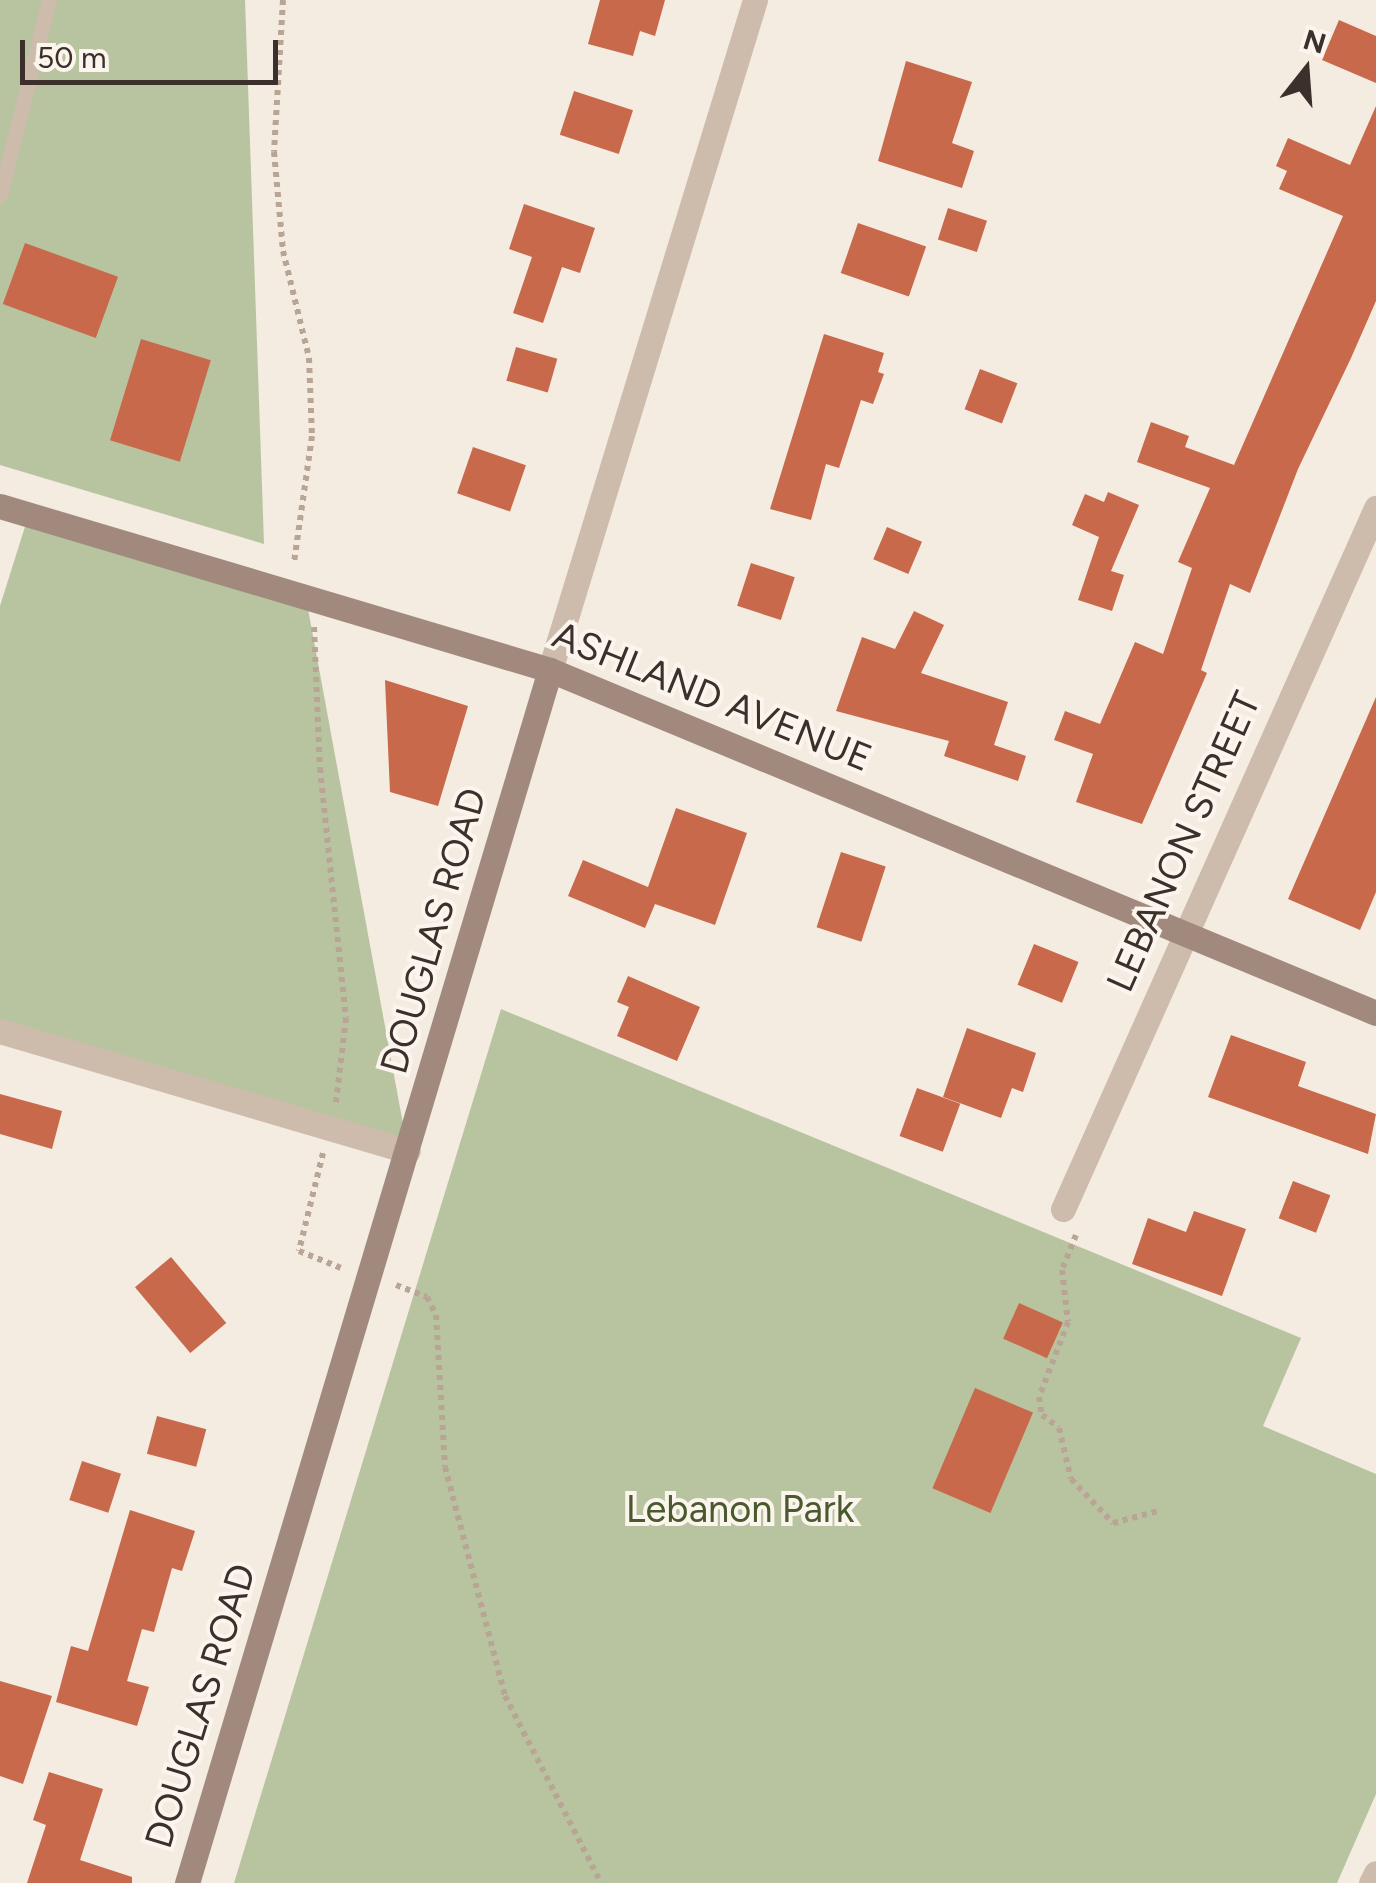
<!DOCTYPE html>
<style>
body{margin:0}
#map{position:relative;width:1376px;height:1883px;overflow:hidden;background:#f4ebe1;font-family:Figtree,sans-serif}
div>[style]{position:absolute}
.green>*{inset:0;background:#b8c4a0}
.building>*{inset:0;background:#c8694b;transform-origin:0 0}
.path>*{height:6px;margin-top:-3px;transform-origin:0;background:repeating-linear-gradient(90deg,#b9a596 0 5px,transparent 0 10px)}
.lane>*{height:15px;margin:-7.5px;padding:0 7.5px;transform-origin:7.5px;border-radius:7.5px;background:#cdbbac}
.street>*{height:25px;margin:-12.5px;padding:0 12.5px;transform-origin:12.5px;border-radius:12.5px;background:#cdbbac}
.secondary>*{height:25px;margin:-12.5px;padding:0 12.5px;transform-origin:12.5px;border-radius:12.5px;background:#a18a7d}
span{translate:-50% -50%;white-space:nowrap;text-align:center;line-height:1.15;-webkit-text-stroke:8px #fbf5ee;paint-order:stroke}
.street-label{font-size:38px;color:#3b302b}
.park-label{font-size:38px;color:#4a5a2e}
.north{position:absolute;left:1256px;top:20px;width:100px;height:100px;-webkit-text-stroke:8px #fbf5ee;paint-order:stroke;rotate:17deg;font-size:28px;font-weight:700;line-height:40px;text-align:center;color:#3b302b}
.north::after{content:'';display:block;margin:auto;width:35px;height:45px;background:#3b302b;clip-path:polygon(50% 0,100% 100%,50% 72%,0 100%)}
.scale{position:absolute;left:20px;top:40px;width:258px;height:45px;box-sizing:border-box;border:5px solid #3b302b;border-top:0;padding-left:12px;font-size:30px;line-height:35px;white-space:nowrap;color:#3b302b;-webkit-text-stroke:8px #fbf5ee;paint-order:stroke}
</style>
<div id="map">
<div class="green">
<div style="clip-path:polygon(0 0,245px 0,264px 544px,0 465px)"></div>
<div style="clip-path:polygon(29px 514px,306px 598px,408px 1151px,0 1030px,0 606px)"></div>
<div style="clip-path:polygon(501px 1009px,1301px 1338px,1263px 1426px,1376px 1474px,1376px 1794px,1337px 1883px,234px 1883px)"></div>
</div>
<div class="building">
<div style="clip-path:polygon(600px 0,665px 0,655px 36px,640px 31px,633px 56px,588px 44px)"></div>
<div style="clip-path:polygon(1339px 20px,1376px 36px,1376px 83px,1322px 60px)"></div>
<div style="clip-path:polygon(906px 61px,972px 82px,952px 143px,974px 151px,962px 188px,878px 161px)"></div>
<div style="left:574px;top:91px;width:62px;height:46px;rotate:18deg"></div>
<div style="clip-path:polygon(1376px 106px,1376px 301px,1351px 358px,1298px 469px,1250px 593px,1230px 584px,1201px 670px,1207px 673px,1142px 824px,1076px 802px,1093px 754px,1054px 740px,1065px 711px,1100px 724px,1135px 642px,1163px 654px,1192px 568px,1178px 562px,1210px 488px,1137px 462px,1151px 422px,1189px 436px,1185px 447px,1234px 465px,1343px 216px,1279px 189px,1287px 171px,1276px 166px,1288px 138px,1350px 165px)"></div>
<div style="clip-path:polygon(524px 204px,595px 228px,580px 273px,562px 267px,543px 323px,513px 313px,532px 257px,509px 249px)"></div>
<div style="left:948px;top:208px;width:41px;height:33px;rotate:18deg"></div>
<div style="left:858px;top:223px;width:72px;height:53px;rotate:19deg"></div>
<div style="left:25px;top:243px;width:99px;height:65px;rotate:20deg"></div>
<div style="clip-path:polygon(824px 334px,884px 353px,878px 372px,884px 374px,873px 404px,861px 400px,839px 468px,826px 464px,811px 520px,770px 509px)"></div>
<div style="left:141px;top:339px;width:73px;height:106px;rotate:17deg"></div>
<div style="left:516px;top:347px;width:43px;height:35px;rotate:16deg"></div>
<div style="left:980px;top:369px;width:40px;height:43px;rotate:21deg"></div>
<div style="left:473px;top:447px;width:56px;height:49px;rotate:19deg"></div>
<div style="clip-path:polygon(1108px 492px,1139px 505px,1111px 571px,1124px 575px,1112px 611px,1078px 600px,1099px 537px,1072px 525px,1085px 494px,1104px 502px)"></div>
<div style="left:887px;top:527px;width:38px;height:35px;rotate:23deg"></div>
<div style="left:751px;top:563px;width:46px;height:45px;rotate:18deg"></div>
<div style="clip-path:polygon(914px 611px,944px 625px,921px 673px,1008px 702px,994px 745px,1026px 756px,1018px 781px,944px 756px,949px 741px,836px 711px,862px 637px,895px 649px)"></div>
<div style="clip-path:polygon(385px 680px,468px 706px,438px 806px,390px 792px)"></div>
<div style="clip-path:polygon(1376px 697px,1376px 892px,1360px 930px,1288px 899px)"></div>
<div style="clip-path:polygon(676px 808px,747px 833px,715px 925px,655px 904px,645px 928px,568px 896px,583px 860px,648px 887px)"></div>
<div style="left:841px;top:852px;width:47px;height:79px;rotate:18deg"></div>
<div style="left:1034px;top:944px;width:48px;height:44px;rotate:22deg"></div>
<div style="clip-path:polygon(628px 976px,700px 1007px,677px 1061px,617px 1036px,629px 1007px,617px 1002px)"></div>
<div style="clip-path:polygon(967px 1028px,1036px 1053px,1023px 1092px,1012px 1088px,1001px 1118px,943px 1097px)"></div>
<div style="clip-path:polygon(1231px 1035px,1306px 1062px,1298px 1086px,1376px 1114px,1368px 1154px,1208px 1097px)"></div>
<div style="left:917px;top:1088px;width:46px;height:51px;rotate:20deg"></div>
<div style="clip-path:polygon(0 1094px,62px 1111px,52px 1149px,0 1134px)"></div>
<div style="left:1293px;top:1181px;width:40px;height:40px;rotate:21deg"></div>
<div style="clip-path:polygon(1194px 1211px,1246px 1229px,1222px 1296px,1132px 1264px,1148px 1218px,1186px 1232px)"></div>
<div style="left:171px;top:1257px;width:86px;height:47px;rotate:50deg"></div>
<div style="left:1019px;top:1303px;width:48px;height:39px;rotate:24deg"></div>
<div style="left:975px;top:1388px;width:63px;height:109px;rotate:23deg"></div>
<div style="left:157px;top:1416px;width:51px;height:39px;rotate:15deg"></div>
<div style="left:82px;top:1461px;width:41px;height:41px;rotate:18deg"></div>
<div style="clip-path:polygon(130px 1510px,195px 1531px,182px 1571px,172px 1568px,154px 1632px,142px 1629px,127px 1681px,149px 1687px,137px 1726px,56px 1702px,71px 1646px,88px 1651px)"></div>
<div style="clip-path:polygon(0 1681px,52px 1696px,23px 1784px,0 1776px)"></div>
<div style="clip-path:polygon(49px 1772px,103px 1789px,80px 1860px,132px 1877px,132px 1883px,27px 1883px,46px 1825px,33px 1820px)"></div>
</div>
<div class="path">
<div style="left:283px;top:0;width:152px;rotate:93.4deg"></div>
<div style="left:274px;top:152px;width:99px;rotate:84.8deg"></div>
<div style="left:283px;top:251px;width:110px;rotate:76.3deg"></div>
<div style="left:309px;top:358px;width:78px;rotate:87.8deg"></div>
<div style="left:312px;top:436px;width:128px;rotate:98.1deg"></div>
<div style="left:314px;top:627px;width:141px;rotate:87.6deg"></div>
<div style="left:320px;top:768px;width:251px;rotate:84.1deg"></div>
<div style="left:346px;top:1018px;width:85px;rotate:96.8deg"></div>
<div style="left:323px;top:1153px;width:101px;rotate:103.8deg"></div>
<div style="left:299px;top:1251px;width:45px;rotate:22deg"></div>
<div style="left:1076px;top:1235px;width:38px;rotate:112deg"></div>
<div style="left:1062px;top:1270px;width:52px;rotate:83.4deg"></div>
<div style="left:1068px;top:1322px;width:80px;rotate:111.1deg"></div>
<div style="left:1039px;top:1397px;width:18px;rotate:81deg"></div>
<div style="left:1042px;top:1415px;width:21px;rotate:37deg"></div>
<div style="left:1059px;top:1428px;width:52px;rotate:76.8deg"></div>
<div style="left:1071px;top:1479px;width:61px;rotate:46.3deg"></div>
<div style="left:1113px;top:1523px;width:47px;rotate:-14.9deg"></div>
<div style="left:396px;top:1285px;width:33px;rotate:21deg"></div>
<div style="left:427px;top:1297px;width:20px;rotate:63deg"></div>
<div style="left:436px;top:1315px;width:152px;rotate:86.6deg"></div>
<div style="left:445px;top:1467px;width:237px;rotate:75.3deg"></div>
<div style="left:505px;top:1696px;width:210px;rotate:62.8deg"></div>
</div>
<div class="lane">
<div style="left:0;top:195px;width:201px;rotate:-75.9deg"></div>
</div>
<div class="street">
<div style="left:550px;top:670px;width:701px;rotate:-72.99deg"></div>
<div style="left:0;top:1031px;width:425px;rotate:16.4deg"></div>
<div style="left:1063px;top:1209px;width:768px;rotate:-65.94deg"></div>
<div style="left:1371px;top:1883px;width:11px;rotate:-63deg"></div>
</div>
<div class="secondary">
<div style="left:0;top:506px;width:574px;rotate:16.6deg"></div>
<div style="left:550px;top:670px;width:894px;rotate:22.55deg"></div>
<div style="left:187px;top:1883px;width:1266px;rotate:-73.34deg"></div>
</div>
<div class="street-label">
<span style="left:712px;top:697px;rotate:22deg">ASHLAND AVENUE</span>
<span style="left:1184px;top:842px;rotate:-66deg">LEBANON STREET</span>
<span style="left:434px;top:931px;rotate:-74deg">DOUGLAS ROAD</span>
<span style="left:201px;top:1706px;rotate:-73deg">DOUGLAS ROAD</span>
</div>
<div class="park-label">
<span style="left:740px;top:1510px">Lebanon Park</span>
</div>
<div class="north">N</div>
<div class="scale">50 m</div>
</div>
